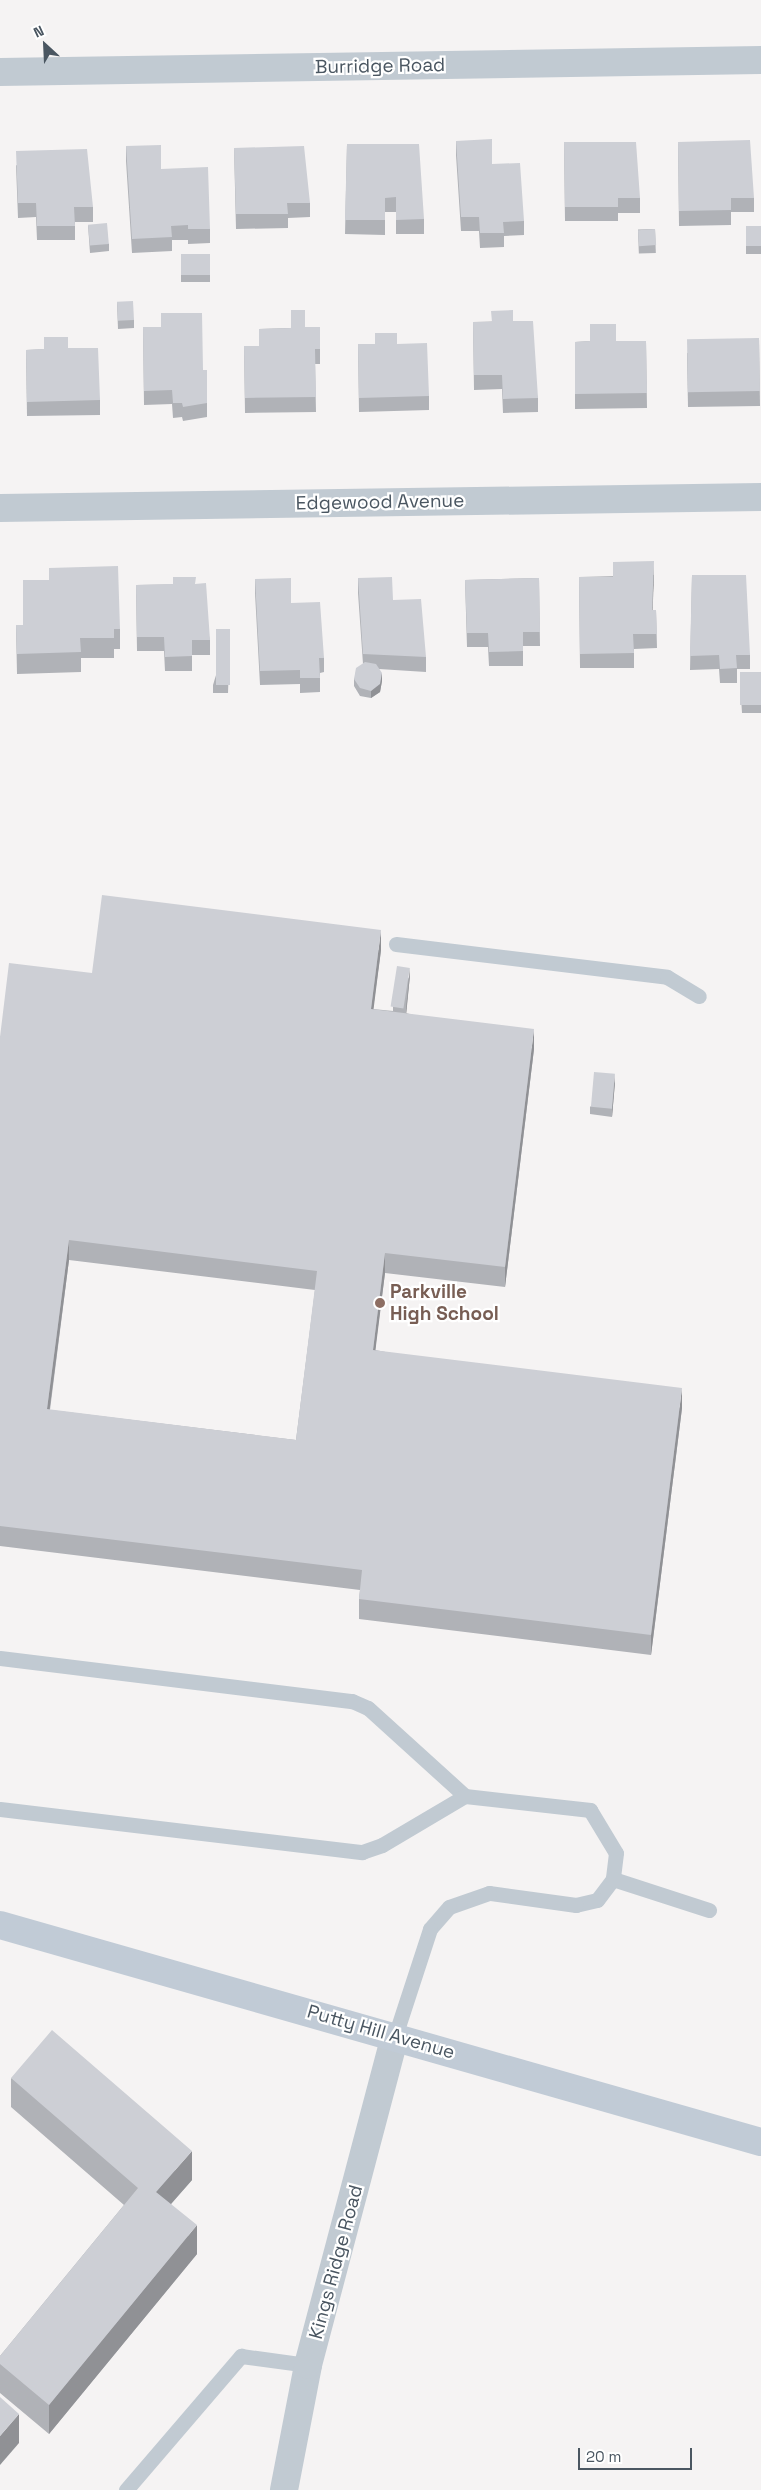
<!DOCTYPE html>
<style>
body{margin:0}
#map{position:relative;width:761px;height:2490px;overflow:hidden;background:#f5f3f3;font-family:"Space Grotesk",sans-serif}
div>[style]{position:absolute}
.service>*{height:15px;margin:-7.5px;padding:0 7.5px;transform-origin:7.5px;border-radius:7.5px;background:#c1cad2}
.minor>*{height:28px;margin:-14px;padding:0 14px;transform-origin:14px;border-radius:14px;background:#c1cad2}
.secondary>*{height:28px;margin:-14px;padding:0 14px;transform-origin:14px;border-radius:14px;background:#c1cbd6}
.wall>*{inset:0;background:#b0b2b7;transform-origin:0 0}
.shaded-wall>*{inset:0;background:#909195}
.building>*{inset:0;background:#cdcfd5;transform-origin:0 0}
.dots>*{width:14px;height:14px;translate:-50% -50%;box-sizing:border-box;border:2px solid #fff;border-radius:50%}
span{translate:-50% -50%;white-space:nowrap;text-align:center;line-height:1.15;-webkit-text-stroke:4.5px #fff;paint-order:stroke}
.street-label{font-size:19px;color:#4a5661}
.education-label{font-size:19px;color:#785e54;font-weight:700}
.left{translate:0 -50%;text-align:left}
.north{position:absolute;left:20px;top:20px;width:50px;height:50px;-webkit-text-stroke:4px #fff;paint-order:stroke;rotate:335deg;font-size:14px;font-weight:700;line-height:20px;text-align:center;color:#4a5661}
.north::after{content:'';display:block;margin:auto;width:18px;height:22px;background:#4a5661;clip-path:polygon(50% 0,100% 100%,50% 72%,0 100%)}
.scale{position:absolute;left:578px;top:2448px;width:114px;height:22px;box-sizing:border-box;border:2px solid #4a5661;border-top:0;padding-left:6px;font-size:15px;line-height:18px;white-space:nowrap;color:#4a5661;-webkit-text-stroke:4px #fff;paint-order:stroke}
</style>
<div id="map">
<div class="service">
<div style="left:396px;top:944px;width:273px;rotate:6.9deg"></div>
<div style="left:667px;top:977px;width:37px;rotate:31deg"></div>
<div style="left:0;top:1658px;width:355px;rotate:7deg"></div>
<div style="left:352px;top:1701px;width:17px;rotate:24deg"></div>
<div style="left:368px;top:1708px;width:131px;rotate:42.2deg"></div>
<div style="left:465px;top:1796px;width:126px;rotate:6.4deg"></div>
<div style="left:590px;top:1810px;width:50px;rotate:58.8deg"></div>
<div style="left:616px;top:1853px;width:26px;rotate:97deg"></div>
<div style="left:613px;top:1879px;width:26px;rotate:127deg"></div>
<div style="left:597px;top:1900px;width:22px;rotate:167deg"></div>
<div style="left:576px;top:1905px;width:88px;rotate:-172.1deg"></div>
<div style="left:489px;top:1893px;width:42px;rotate:160.7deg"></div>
<div style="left:449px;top:1907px;width:29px;rotate:131deg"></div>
<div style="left:430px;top:1929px;width:113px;rotate:108.1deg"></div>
<div style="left:0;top:1809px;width:365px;rotate:6.8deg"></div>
<div style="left:362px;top:1852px;width:21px;rotate:-19deg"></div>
<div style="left:382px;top:1845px;width:96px;rotate:-30.6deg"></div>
<div style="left:613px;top:1879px;width:101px;rotate:17.9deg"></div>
<div style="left:126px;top:2490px;width:177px;rotate:-49.4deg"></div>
<div style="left:241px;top:2356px;width:68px;rotate:7.7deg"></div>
</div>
<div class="minor">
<div style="left:0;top:72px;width:761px;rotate:-0.9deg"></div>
<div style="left:0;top:508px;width:761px;rotate:-0.83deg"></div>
<div style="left:284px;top:2490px;width:127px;rotate:-79.1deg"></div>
<div style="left:308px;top:2365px;width:340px;rotate:-75.2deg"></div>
</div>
<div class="secondary">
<div style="left:0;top:1925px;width:791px;rotate:15.92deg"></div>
</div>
<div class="wall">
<div style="clip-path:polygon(456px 141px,492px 164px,524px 221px,524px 235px,504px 236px,504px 247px,480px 248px,479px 231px,461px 231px,456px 155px)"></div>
<div style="clip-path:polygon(564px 142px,640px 198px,640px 213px,618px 213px,618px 221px,565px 221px)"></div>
<div style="clip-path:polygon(678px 142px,754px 198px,754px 212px,731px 212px,731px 225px,679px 226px)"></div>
<div style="clip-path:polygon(347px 144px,424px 219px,424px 234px,396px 234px,396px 212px,385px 212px,385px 235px,345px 234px)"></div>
<div style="clip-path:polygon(126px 146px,161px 169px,210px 229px,210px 243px,188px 244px,188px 240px,172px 240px,172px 251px,132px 253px,126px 161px)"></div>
<div style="clip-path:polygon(234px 148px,310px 203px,310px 217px,288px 218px,288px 228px,236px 229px)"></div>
<div style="clip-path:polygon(16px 165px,93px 207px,93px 222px,75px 222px,75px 240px,37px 240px,36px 217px,18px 218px)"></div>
<div style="clip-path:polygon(88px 225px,109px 244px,109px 251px,90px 253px)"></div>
<div style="left:761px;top:226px;width:28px;height:15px;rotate:90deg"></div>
<div style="left:655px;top:229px;width:24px;height:17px;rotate:88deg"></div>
<div style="left:210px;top:254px;width:28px;height:29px;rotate:90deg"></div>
<div style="clip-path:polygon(117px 302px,134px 320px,134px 328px,118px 329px)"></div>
<div style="clip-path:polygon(513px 321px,538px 398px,538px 412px,503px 413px,502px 389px,474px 390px,473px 322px)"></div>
<div style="clip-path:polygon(590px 324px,616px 341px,646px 341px,647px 408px,575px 409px,575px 342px,590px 341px)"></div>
<div style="clip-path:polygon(143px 327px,161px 327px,203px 370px,207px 370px,207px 417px,183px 421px,182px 417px,173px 418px,172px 404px,144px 405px)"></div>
<div style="clip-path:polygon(320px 327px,320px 364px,315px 364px,316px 412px,245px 413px,244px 346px,259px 346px,259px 329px)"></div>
<div style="clip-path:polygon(375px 333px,397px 344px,429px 396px,429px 410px,359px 412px,358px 344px,375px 344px)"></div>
<div style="clip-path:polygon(759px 338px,760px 406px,688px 407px,687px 353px)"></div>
<div style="clip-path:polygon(68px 348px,100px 400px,100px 415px,27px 416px,26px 350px)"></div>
<div style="clip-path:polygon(654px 575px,652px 610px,656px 610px,657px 648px,634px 649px,634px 668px,580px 668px,579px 577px)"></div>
<div style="clip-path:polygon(692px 575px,750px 655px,750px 669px,737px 669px,737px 683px,720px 683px,719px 669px,690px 670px)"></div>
<div style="clip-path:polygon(358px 578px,393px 600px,426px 657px,426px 672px,379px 669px,382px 681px,380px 692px,371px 698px,360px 696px,354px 686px,354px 679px,363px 664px,358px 593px)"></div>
<div style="clip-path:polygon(539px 578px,540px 646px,523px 646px,523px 666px,489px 666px,488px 647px,467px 647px,465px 580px)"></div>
<div style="clip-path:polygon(255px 579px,291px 603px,324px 658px,324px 672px,320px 673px,320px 692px,300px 693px,300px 684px,260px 685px,255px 593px)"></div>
<div style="clip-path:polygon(196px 584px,210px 640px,210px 655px,192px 655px,192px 671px,165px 671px,164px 651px,137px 651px,136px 585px)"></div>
<div style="clip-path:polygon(16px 625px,120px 629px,120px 649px,114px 649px,114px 658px,81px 658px,81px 672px,17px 674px)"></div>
<div style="clip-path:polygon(230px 629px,228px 693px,213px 693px,213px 685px)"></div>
<div style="clip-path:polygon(761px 672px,761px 713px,742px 713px,740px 681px)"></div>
<div style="clip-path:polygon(evenodd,381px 950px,373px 1009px,393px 1011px,393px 1007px,410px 975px,406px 1013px,534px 1049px,505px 1287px,385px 1273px,375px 1350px,682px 1408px,651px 1655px,359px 1619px,359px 1599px,360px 1590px,0 1546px,0 1037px,92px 973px,381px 950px,69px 1260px,315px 1290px,296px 1440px,50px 1410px,69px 1260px)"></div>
<div style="clip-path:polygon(615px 1082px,612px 1117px,590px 1114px,590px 1107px)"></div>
<div style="clip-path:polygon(11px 2078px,192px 2180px,171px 2204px,197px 2254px,49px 2434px,0 2393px,0 2356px,124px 2205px,11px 2107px)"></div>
</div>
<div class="shaded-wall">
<div style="clip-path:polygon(654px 561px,654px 575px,652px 625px,652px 610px)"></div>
<div style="clip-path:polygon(382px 673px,382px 681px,380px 692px,371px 698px,371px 691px)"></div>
<div style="clip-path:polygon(381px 930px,381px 950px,371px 1029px,371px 1009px)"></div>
<div style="clip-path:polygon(410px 968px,410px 975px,406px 1016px,406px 1008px)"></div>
<div style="clip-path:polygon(534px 1029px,534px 1049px,505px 1287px,505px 1267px)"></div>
<div style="clip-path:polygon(615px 1074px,615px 1082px,612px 1117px,612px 1109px)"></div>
<div style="clip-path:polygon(69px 1240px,69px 1260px,47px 1429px,47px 1409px)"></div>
<div style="clip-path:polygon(385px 1253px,385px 1273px,373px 1370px,373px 1350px)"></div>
<div style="clip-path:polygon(682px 1388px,682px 1408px,651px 1655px,651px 1635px)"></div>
<div style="clip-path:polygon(192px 2151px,192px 2180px,156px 2221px,156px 2192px)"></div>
<div style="clip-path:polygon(197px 2225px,197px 2254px,49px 2434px,49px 2405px)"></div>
<div style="clip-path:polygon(19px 2414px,19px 2443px,0 2465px,0 2436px)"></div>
</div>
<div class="building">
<div style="clip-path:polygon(492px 139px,492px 164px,520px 163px,524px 221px,503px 222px,504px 233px,480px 233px,479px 217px,461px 217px,456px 141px)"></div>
<div style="clip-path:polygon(750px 140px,754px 198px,731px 198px,731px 210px,679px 211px,678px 142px)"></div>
<div style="clip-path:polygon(564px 142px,636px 142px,640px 198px,618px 198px,618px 207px,565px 207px)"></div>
<div style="clip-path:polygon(347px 144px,419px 144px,424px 219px,396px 220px,396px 197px,385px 198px,385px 220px,345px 220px)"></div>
<div style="clip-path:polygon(161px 145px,161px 169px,208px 167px,210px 229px,188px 229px,188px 225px,171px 226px,172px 237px,132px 239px,126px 146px)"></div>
<div style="clip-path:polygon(304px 146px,310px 203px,287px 203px,288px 214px,236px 214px,234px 148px)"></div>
<div style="clip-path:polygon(87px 149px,93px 207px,74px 207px,75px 226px,37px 226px,36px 203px,18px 203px,16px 151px)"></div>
<div style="left:107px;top:223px;width:21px;height:19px;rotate:85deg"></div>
<div style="left:761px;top:226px;width:20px;height:15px;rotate:90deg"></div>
<div style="left:655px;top:229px;width:16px;height:17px;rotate:86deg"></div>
<div style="left:210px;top:254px;width:21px;height:29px;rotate:90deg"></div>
<div style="left:133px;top:301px;width:19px;height:16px;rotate:87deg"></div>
<div style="clip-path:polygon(291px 310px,305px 310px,305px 327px,320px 327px,320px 349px,315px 349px,316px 397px,245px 398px,244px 346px,259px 346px,259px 329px,291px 328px)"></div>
<div style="clip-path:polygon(513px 310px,513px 321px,533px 321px,538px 398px,503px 399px,502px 375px,474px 375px,473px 322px,492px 322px,491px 311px)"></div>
<div style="clip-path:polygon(161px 313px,202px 313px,203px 370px,207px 370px,207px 403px,183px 407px,182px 403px,173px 403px,172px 390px,144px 391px,143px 327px,161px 327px)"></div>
<div style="clip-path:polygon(590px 324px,616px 324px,616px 341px,646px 341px,647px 393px,575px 394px,575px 342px,590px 341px)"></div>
<div style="clip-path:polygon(375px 333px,397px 333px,397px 344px,427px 343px,429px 396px,359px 398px,358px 344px,375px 344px)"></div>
<div style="clip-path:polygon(44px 337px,68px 337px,68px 348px,98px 348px,100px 400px,27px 402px,26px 350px,44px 349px)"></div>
<div style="left:759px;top:338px;width:53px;height:72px;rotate:89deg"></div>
<div style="clip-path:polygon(654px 561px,652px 610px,656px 610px,657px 634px,633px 634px,634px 653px,580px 654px,579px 577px,613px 577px,613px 562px)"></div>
<div style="clip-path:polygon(118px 566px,120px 629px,114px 629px,114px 638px,80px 638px,81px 652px,17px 654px,16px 625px,23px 625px,23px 580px,49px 580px,49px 568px)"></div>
<div style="clip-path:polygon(692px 575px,746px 575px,750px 655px,736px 655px,737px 668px,720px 669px,719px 655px,690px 656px)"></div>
<div style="clip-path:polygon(173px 577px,196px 577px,195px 584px,206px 583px,210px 640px,192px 640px,192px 656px,165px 657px,164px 637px,137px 637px,136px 585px,173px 584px)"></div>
<div style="clip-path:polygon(392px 577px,393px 600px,421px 599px,426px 657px,363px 654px,358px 578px)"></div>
<div style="clip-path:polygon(291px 578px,291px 603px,320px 602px,324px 658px,319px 658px,320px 678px,300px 678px,300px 670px,260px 671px,255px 579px)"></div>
<div style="clip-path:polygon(539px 578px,540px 632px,523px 632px,523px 651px,489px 652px,488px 633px,467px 633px,465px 580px)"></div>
<div style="left:216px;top:629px;width:14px;height:56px"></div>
<div style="clip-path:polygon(365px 662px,376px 664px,382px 673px,380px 684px,371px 691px,360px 688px,354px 679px,356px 668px)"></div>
<div style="left:761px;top:672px;width:33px;height:21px;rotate:90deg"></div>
<div style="clip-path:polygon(evenodd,102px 895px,381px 930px,371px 1009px,534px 1029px,505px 1267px,385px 1253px,373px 1350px,682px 1388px,651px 1635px,359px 1599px,362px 1570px,0 1526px,0 1037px,9px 963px,92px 973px,102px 895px,69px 1240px,317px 1271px,296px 1440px,47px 1409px,69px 1240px)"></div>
<div style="left:397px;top:966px;width:13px;height:41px;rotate:9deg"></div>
<div style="left:594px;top:1072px;width:21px;height:35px;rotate:5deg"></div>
<div style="clip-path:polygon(52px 2030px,192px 2151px,156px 2192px,197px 2225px,49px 2405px,0 2364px,0 2356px,138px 2188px,11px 2078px)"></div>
<div style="clip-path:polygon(0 2397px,19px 2414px,0 2436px)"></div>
</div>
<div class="dots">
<div style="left:380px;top:1303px;background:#8d6e63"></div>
</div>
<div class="street-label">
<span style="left:380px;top:66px;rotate:-1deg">Burridge Road</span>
<span style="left:380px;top:502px;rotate:-1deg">Edgewood Avenue</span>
<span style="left:381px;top:2032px;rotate:16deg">Putty Hill Avenue</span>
<span style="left:336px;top:2262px;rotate:-75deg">Kings Ridge Road</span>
</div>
<div class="education-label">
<span class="left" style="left:390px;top:1303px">Parkville<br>High School</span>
</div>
<div class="north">N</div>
<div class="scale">20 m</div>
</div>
